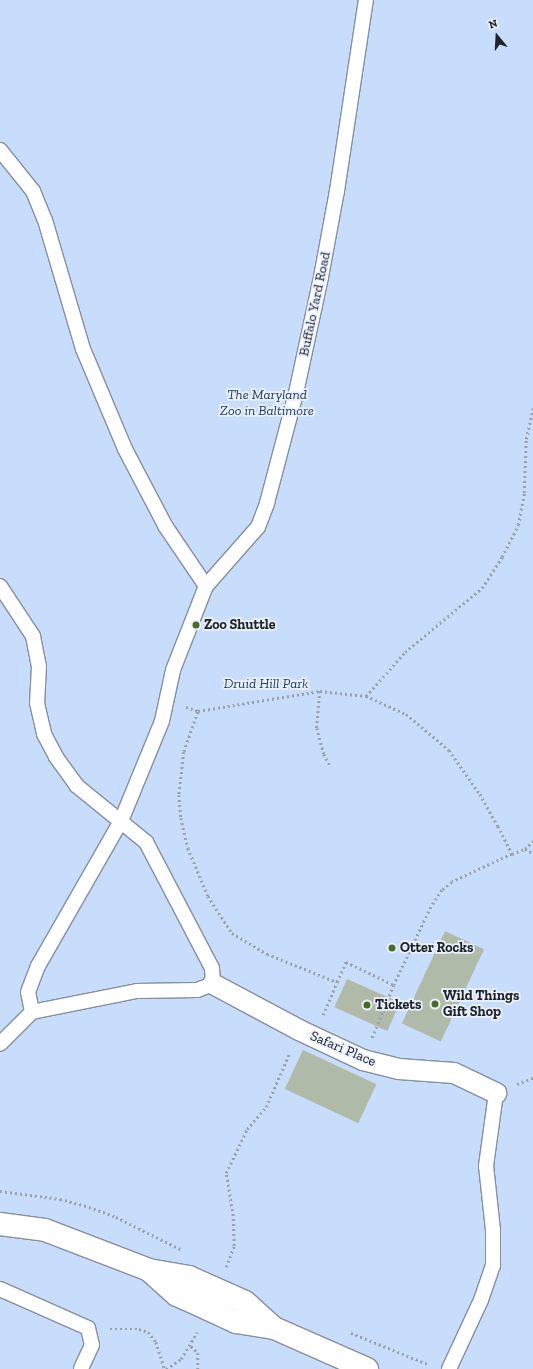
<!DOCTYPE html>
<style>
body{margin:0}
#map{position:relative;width:533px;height:1369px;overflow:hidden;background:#eaf1fc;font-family:"Zilla Slab",serif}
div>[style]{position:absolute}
.green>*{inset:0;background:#c8dcfb;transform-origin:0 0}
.building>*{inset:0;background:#b0baa8;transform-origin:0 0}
.path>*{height:2.5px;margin-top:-1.25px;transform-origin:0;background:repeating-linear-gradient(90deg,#9ba1aa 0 2px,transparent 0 5px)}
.roads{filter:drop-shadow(1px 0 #858f9f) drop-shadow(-1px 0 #858f9f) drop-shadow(0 1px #858f9f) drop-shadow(0 -1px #858f9f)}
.service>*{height:14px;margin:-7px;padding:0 7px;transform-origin:7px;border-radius:7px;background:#fff}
.pedestrian>*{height:20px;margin:-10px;padding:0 10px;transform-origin:10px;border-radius:10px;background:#fff}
.minor>*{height:22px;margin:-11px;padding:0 11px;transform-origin:11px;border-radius:11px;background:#fff}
.dots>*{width:11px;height:11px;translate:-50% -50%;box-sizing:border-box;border:2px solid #eaf1fc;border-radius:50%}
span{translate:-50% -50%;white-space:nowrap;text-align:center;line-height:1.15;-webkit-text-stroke:3.5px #eaf1fc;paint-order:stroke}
.street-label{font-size:14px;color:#20242a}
.park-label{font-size:14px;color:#1f3964;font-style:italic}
.poi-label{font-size:14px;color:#20242a;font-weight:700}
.left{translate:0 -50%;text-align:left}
.north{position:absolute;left:477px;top:16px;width:40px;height:40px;-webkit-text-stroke:3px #eaf1fc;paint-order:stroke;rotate:342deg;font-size:11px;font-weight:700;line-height:16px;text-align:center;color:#20242a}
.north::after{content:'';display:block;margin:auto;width:14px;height:18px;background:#20242a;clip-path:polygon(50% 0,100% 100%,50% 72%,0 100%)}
</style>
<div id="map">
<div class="green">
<div style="left:0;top:0;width:533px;height:1369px"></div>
</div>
<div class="building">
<div style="left:445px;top:931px;width:43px;height:102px;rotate:25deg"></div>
<div style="left:347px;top:979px;width:58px;height:31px;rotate:24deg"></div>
<div style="left:303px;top:1050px;width:81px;height:43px;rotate:25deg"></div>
</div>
<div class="path">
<div style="left:320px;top:691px;width:37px;rotate:95deg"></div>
<div style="left:317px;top:728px;width:27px;rotate:75deg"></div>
<div style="left:324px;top:754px;width:15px;rotate:62deg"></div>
<div style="left:366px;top:696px;width:59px;rotate:-48.4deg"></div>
<div style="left:405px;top:652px;width:100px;rotate:-39.7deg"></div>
<div style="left:482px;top:588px;width:37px;rotate:-57deg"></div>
<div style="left:502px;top:557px;width:36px;rotate:-63deg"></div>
<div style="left:518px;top:525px;width:33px;rotate:-79deg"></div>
<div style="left:524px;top:493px;width:54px;rotate:-87.9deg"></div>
<div style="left:526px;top:439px;width:32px;rotate:-77deg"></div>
<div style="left:186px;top:707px;width:13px;rotate:18deg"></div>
<div style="left:198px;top:711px;width:124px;rotate:-9.3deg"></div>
<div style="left:320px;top:691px;width:46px;rotate:6.2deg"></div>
<div style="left:366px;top:696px;width:44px;rotate:24.2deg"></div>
<div style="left:406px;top:714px;width:56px;rotate:39.9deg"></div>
<div style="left:449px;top:750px;width:54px;rotate:54.8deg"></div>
<div style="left:480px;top:794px;width:37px;rotate:61deg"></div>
<div style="left:498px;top:826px;width:31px;rotate:63deg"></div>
<div style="left:512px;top:854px;width:66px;rotate:155deg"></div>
<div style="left:452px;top:882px;width:13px;rotate:141deg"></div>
<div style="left:442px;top:890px;width:20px;rotate:123deg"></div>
<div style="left:431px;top:907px;width:86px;rotate:115.4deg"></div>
<div style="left:394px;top:985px;width:58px;rotate:112.2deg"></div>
<div style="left:198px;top:712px;width:42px;rotate:109.3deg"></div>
<div style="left:184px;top:752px;width:43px;rotate:96.6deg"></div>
<div style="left:179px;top:795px;width:23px;rotate:85deg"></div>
<div style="left:181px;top:818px;width:31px;rotate:77deg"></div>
<div style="left:188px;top:848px;width:52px;rotate:67.4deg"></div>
<div style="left:208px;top:896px;width:44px;rotate:57deg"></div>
<div style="left:232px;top:933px;width:41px;rotate:31deg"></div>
<div style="left:267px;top:954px;width:75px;rotate:21.8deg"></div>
<div style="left:337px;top:982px;width:22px;rotate:-66deg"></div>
<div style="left:346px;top:962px;width:53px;rotate:25.6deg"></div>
<div style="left:525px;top:849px;width:9px;rotate:27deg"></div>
<div style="left:512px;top:854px;width:14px;rotate:-21deg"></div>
<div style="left:525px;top:849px;width:11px;rotate:-45deg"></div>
<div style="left:323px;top:1015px;width:36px;rotate:-67deg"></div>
<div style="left:517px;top:1084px;width:17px;rotate:-21deg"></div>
<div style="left:0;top:1191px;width:61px;rotate:7.6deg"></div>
<div style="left:60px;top:1199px;width:30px;rotate:15deg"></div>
<div style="left:89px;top:1207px;width:29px;rotate:20deg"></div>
<div style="left:116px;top:1217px;width:72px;rotate:26.6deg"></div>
<div style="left:226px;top:1267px;width:22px;rotate:-69deg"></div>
<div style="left:234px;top:1246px;width:30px;rotate:-92deg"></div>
<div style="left:233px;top:1216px;width:44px;rotate:-99.2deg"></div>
<div style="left:226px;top:1173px;width:49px;rotate:-64.5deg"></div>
<div style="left:247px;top:1129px;width:29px;rotate:-49deg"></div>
<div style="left:266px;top:1107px;width:60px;rotate:-66.4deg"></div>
<div style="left:110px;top:1329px;width:29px"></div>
<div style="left:139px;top:1329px;width:9px;rotate:18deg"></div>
<div style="left:148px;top:1332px;width:13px;rotate:51deg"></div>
<div style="left:156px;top:1342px;width:28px;rotate:72deg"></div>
<div style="left:351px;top:1333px;width:85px;rotate:22.1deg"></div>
<div style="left:191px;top:1346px;width:10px;rotate:45deg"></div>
<div style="left:198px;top:1353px;width:16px;rotate:90deg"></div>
<div style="left:166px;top:1369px;width:18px;rotate:-34deg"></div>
<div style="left:181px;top:1359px;width:31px;rotate:-59deg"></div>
</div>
<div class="roads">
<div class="service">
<div style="left:0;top:150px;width:53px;rotate:51.2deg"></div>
<div style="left:33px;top:191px;width:31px;rotate:68deg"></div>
<div style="left:45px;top:220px;width:134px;rotate:73.6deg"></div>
<div style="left:83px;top:349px;width:108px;rotate:67.2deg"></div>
<div style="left:125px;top:449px;width:88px;rotate:62.3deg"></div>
<div style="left:166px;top:527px;width:71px;rotate:55.9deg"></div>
<div style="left:0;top:586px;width:60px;rotate:56.6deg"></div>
<div style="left:33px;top:636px;width:31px;rotate:79deg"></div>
<div style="left:39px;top:666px;width:37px;rotate:93deg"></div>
<div style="left:37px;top:703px;width:32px;rotate:77deg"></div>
<div style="left:44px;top:734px;width:26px;rotate:62deg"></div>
<div style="left:56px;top:757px;width:36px;rotate:54deg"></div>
<div style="left:77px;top:786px;width:89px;rotate:39.1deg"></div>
<div style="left:146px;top:842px;width:142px;rotate:62.4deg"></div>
<div style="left:212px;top:968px;width:16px;rotate:86deg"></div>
<div style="left:213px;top:984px;width:17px;rotate:159deg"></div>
<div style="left:197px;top:990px;width:60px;rotate:179deg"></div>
<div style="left:137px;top:991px;width:107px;rotate:168.7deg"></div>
<div style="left:32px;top:1012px;width:45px;rotate:135deg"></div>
<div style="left:32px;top:1012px;width:20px;rotate:-101deg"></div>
<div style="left:28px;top:992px;width:28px;rotate:-69deg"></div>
<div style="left:38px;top:966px;width:167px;rotate:-60.2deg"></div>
<div style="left:121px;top:821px;width:108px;rotate:-67.7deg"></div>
<div style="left:162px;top:721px;width:52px;rotate:-77.8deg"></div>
<div style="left:173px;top:670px;width:90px;rotate:-68.6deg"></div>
<div style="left:206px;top:586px;width:79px;rotate:-48.6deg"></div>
<div style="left:258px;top:527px;width:26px;rotate:-69deg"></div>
<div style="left:267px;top:503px;width:114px;rotate:-75.2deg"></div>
<div style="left:296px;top:393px;width:119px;rotate:-77.8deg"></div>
<div style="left:321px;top:277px;width:87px;rotate:-79.5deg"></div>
<div style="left:337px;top:191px;width:193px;rotate:-81.4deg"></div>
<div style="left:0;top:1289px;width:96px;rotate:23.9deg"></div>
<div style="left:88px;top:1328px;width:17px;rotate:77deg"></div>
<div style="left:92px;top:1345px;width:26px;rotate:115deg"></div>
<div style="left:449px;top:1369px;width:76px;rotate:-65.1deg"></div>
<div style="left:481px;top:1300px;width:37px;rotate:-71deg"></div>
<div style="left:493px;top:1265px;width:35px;rotate:-90deg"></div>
<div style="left:493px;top:1230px;width:64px;rotate:-96.2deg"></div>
<div style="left:486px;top:1166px;width:74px;rotate:-82.2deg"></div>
</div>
<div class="pedestrian">
<div style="left:213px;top:984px;width:98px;rotate:28.1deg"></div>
<div style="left:299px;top:1030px;width:71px;rotate:25.1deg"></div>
<div style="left:363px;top:1060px;width:37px;rotate:14deg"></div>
<div style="left:399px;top:1069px;width:55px;rotate:4.2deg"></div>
<div style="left:454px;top:1073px;width:47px;rotate:25.5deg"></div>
</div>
<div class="minor">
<div style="left:0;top:1224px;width:45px;rotate:7.6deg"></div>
<div style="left:45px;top:1230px;width:111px;rotate:21deg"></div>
<div style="left:149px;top:1270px;width:41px;rotate:9.9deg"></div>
<div style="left:189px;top:1277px;width:61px;rotate:24.1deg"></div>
<div style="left:245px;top:1302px;width:39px;rotate:42deg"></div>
<div style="left:150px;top:1271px;width:36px;rotate:42deg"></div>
<div style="left:177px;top:1295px;width:34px;rotate:24deg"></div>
<div style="left:208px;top:1309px;width:31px;rotate:25deg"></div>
<div style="left:236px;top:1322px;width:38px;rotate:9deg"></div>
<div style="left:274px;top:1328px;width:102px;rotate:23.8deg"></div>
</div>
</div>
<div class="dots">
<div style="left:196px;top:625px;background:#4a6b23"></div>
<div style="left:392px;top:948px;background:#4a6b23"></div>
<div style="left:435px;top:1004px;background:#4a6b23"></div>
<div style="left:367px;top:1005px;background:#4a6b23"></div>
</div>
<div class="street-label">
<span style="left:315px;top:304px;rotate:-78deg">Buffalo Yard Road</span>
<span style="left:343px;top:1049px;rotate:23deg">Safari Place</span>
</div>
<div class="park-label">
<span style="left:267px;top:403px">The Maryland<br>Zoo in Baltimore</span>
<span style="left:266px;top:684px">Druid Hill Park</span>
</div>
<div class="poi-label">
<span class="left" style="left:204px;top:625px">Zoo Shuttle</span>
<span class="left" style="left:400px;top:948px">Otter Rocks</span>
<span class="left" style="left:443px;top:1004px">Wild Things<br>Gift Shop</span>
<span class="left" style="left:375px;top:1005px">Tickets</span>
</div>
<div class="north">N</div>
</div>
